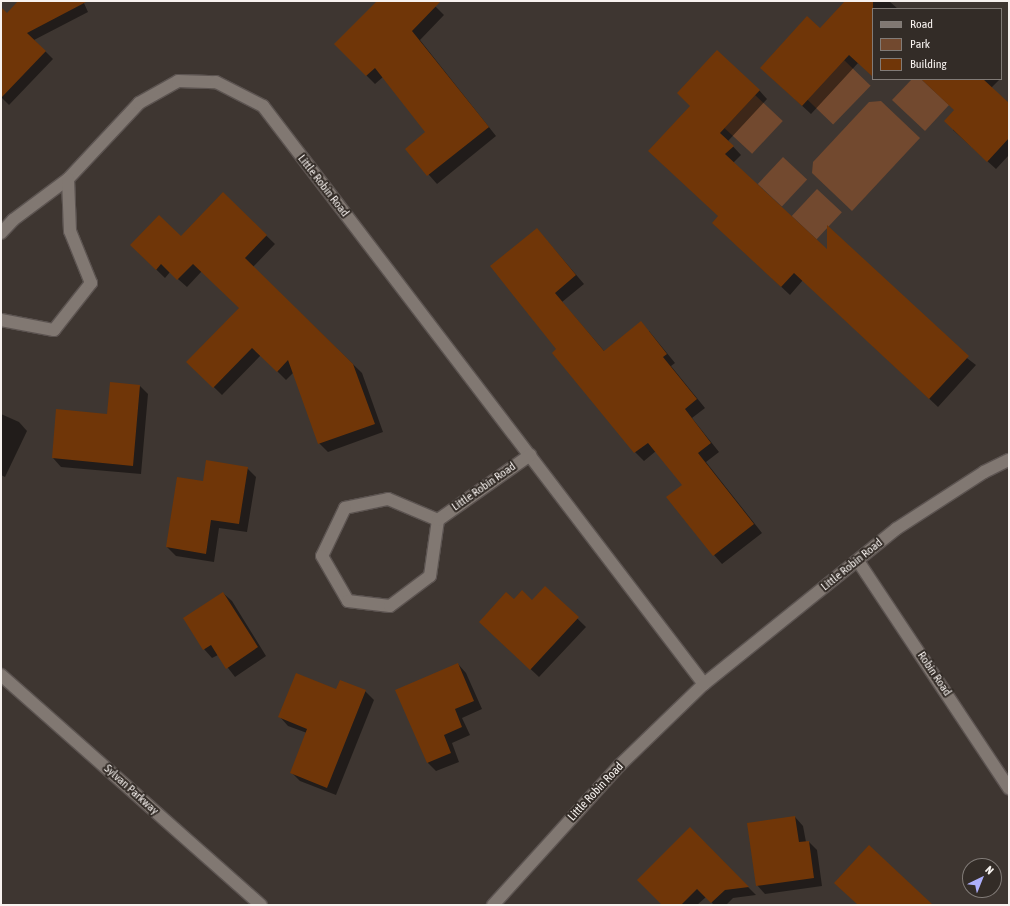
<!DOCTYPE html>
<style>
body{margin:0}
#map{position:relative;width:1010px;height:906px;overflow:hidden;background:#3e3631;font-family:"Asap Condensed",sans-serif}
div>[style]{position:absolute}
.green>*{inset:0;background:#72492f;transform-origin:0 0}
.shadow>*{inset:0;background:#0007}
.building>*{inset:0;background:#703608}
.roads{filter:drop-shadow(1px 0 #5c5451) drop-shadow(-1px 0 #5c5451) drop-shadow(0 1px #5c5451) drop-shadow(0 -1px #5c5451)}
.minor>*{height:12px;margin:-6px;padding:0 6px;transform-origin:6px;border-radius:6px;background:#817872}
span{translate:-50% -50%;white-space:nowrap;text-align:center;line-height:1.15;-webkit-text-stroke:4px #332c27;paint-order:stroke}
.street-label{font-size:12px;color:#f7f2ef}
.frame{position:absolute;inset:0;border:2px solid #f7f2ef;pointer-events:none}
.legend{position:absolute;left:872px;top:8px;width:130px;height:72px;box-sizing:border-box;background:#332c27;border:1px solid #817b77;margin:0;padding:5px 7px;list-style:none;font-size:12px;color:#f7f2ef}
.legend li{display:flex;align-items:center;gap:8px;height:20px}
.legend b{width:20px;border:1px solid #817b77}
.north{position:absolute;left:962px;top:858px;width:40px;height:40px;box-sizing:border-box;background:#332c27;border:1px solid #817b77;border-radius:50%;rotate:43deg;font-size:11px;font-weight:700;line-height:16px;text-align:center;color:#f7f2ef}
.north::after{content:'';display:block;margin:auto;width:14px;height:18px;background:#adaffb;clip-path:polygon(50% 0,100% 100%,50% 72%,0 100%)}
</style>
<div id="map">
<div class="green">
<div style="left:844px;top:60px;width:37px;height:54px;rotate:44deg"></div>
<div style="clip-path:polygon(912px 79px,921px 79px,949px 105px,925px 131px,892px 100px)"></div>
<div style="left:755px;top:95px;width:38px;height:45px;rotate:43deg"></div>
<div style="clip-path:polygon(881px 101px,920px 138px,852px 211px,812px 173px,813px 162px,869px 102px)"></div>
<div style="left:783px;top:157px;width:33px;height:37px;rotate:43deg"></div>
<div style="left:817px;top:189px;width:34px;height:37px;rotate:43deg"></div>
</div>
<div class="shadow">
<div style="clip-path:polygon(27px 1px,83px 1px,88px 12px,34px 40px,53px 59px,9px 105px,1px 97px,1px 20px)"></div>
<div style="clip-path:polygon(379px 1px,430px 1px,444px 15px,420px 40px,496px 136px,437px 184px,406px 149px,427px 132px,383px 77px,375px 84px,335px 44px)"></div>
<div style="clip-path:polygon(846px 1px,889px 1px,898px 9px,873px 9px,873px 73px,858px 63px,811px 114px,770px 76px,820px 30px)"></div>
<div style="clip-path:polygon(922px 79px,1000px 79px,991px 88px,1009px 104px,1009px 155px,996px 169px,953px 130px,955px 110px)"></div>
<div style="clip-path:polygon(759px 90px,767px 99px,728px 141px,741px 155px,733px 163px,828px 252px,976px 365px,938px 407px,803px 280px,790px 295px,722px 231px,719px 216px,658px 159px)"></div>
<div style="clip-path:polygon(223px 194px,275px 244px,253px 267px,362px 373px,383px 432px,328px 452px,319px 443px,294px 372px,286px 380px,261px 355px,222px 395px,188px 362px,240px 308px,202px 271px,187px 287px,170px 272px,165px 278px,131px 245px,181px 238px)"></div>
<div style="clip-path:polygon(537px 229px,584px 284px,562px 302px,605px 352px,649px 331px,675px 363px,671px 366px,705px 408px,692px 418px,719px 452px,706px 462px,762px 533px,722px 564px,714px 555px,684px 485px,656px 451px,644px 461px,635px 452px,554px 353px,558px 349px)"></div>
<div style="clip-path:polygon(140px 386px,148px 394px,141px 474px,61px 467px,53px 458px,108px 415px)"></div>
<div style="clip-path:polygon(1px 414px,19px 422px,27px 431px,5px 477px,1px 475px)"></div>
<div style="clip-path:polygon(247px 468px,256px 477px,247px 532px,219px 528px,214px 562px,176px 556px,167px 547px,204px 482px)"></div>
<div style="clip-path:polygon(545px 587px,586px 627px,539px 677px,489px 630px,514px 600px,532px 601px)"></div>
<div style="clip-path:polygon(223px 593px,232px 601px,266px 656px,235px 677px,218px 655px,212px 658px,204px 649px)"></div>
<div style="clip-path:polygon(458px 664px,466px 673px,482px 709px,462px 718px,470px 735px,452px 743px,459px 762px,436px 771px,428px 763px,397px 690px)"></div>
<div style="clip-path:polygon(337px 690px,365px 691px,374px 700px,336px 795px,300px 781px,291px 772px,307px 733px,288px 726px,280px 717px)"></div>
<div style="clip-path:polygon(795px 817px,803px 826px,806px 842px,809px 842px,817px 850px,822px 886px,765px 894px,757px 885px)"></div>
<div style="clip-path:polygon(690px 829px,756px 895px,733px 898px,726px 905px,714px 905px,706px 897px,697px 905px,663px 905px)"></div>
</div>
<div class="building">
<div style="clip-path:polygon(18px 1px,88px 1px,27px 33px,46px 51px,1px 98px,1px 7px,7px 13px)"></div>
<div style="clip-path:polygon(377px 1px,441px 1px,412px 31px,489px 127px,427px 176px,405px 149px,425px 132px,375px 68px,366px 76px,334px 44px)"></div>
<div style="clip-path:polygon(845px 1px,873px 1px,873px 77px,849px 55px,802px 106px,760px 68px,807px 16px,820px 28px)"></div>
<div style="clip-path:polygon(717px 50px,760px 90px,720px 133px,734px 146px,725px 154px,827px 249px,827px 225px,969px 356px,929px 399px,794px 273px,781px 287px,712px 223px,718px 216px,648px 151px,690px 106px,677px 93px)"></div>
<div style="clip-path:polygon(921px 79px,983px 79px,1009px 103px,1009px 138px,987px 162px,944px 121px,954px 110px)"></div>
<div style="clip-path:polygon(223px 192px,267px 235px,245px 258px,353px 364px,375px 424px,318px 444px,288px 360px,277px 372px,252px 348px,213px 388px,186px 362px,239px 308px,193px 264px,177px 280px,161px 264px,156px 270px,130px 245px,159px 215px,181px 236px)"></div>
<div style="clip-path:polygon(537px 228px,576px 275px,555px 293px,604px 351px,641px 321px,667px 354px,663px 357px,697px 399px,685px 409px,711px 443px,698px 453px,754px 524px,713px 556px,666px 497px,682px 485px,648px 443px,634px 453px,552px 353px,556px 349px,490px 266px)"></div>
<div style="clip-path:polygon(110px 382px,140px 385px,133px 466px,52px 458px,56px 409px,107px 414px)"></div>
<div style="clip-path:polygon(206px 460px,248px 467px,239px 524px,211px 520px,206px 554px,166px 547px,177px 477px,203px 481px)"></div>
<div style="clip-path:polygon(545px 586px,579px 617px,530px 670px,479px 622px,506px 592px,514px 599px,522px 590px,532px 600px)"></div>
<div style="clip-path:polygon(223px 592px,258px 647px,226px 669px,211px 645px,203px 650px,183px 618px)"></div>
<div style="clip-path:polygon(458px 663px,474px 701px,455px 709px,462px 727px,444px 735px,451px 753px,427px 763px,395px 690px)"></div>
<div style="clip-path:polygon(296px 673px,336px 689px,340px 680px,366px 690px,327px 788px,290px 773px,307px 729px,278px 717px)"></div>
<div style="clip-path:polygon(795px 816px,799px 842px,809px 841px,814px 878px,756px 886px,747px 823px)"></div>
<div style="clip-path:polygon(690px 827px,749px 887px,725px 890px,711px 903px,697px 889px,681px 905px,662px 905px,637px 880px)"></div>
<div style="clip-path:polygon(869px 845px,933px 905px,858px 905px,834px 883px)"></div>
</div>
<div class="roads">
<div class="minor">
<div style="left:1px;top:233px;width:18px;rotate:-47deg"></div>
<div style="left:13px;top:220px;width:69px;rotate:-36.7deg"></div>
<div style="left:68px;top:179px;width:104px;rotate:-46.9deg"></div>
<div style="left:139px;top:103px;width:45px;rotate:-29.4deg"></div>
<div style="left:178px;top:81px;width:38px;rotate:2deg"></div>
<div style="left:216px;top:82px;width:53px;rotate:27.1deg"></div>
<div style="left:263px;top:106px;width:727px;rotate:52.66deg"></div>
<div style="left:1px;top:320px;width:54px;rotate:10.7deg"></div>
<div style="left:54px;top:330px;width:60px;rotate:-51.8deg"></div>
<div style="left:91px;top:283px;width:56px;rotate:-112deg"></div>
<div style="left:70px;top:231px;width:52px;rotate:-92.2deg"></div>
<div style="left:438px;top:520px;width:54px;rotate:-157.2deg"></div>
<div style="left:388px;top:499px;width:44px;rotate:168.2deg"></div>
<div style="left:345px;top:508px;width:53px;rotate:115.6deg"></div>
<div style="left:322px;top:556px;width:52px;rotate:60deg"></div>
<div style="left:348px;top:601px;width:42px;rotate:6.8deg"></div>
<div style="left:390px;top:606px;width:50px;rotate:-36.9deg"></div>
<div style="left:430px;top:576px;width:57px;rotate:-81.9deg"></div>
<div style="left:438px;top:520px;width:113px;rotate:-35.2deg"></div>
<div style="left:858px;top:561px;width:273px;rotate:56.4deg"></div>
<div style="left:1px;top:675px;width:347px;rotate:41.5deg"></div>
<div style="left:493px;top:905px;width:189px;rotate:-47.8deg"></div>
<div style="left:620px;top:765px;width:117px;rotate:-44deg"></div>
<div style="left:704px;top:684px;width:247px;rotate:-38.9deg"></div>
<div style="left:896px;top:529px;width:105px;rotate:-32.9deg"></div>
<div style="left:984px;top:472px;width:28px;rotate:-26deg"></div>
</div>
</div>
<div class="street-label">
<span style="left:323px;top:186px;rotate:52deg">Little Robin Road</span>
<span style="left:484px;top:487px;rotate:-35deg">Little Robin Road</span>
<span style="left:852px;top:565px;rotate:-39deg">Little Robin Road</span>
<span style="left:934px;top:674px;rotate:56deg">Robin Road</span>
<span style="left:131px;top:790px;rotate:42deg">Sylvan Parkway</span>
<span style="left:596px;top:792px;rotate:-47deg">Little Robin Road</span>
</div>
<div class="frame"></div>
<ul class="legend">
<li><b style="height:5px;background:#817872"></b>Road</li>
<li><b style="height:11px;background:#72492f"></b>Park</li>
<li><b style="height:11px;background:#703608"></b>Building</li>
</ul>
<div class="north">N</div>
</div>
